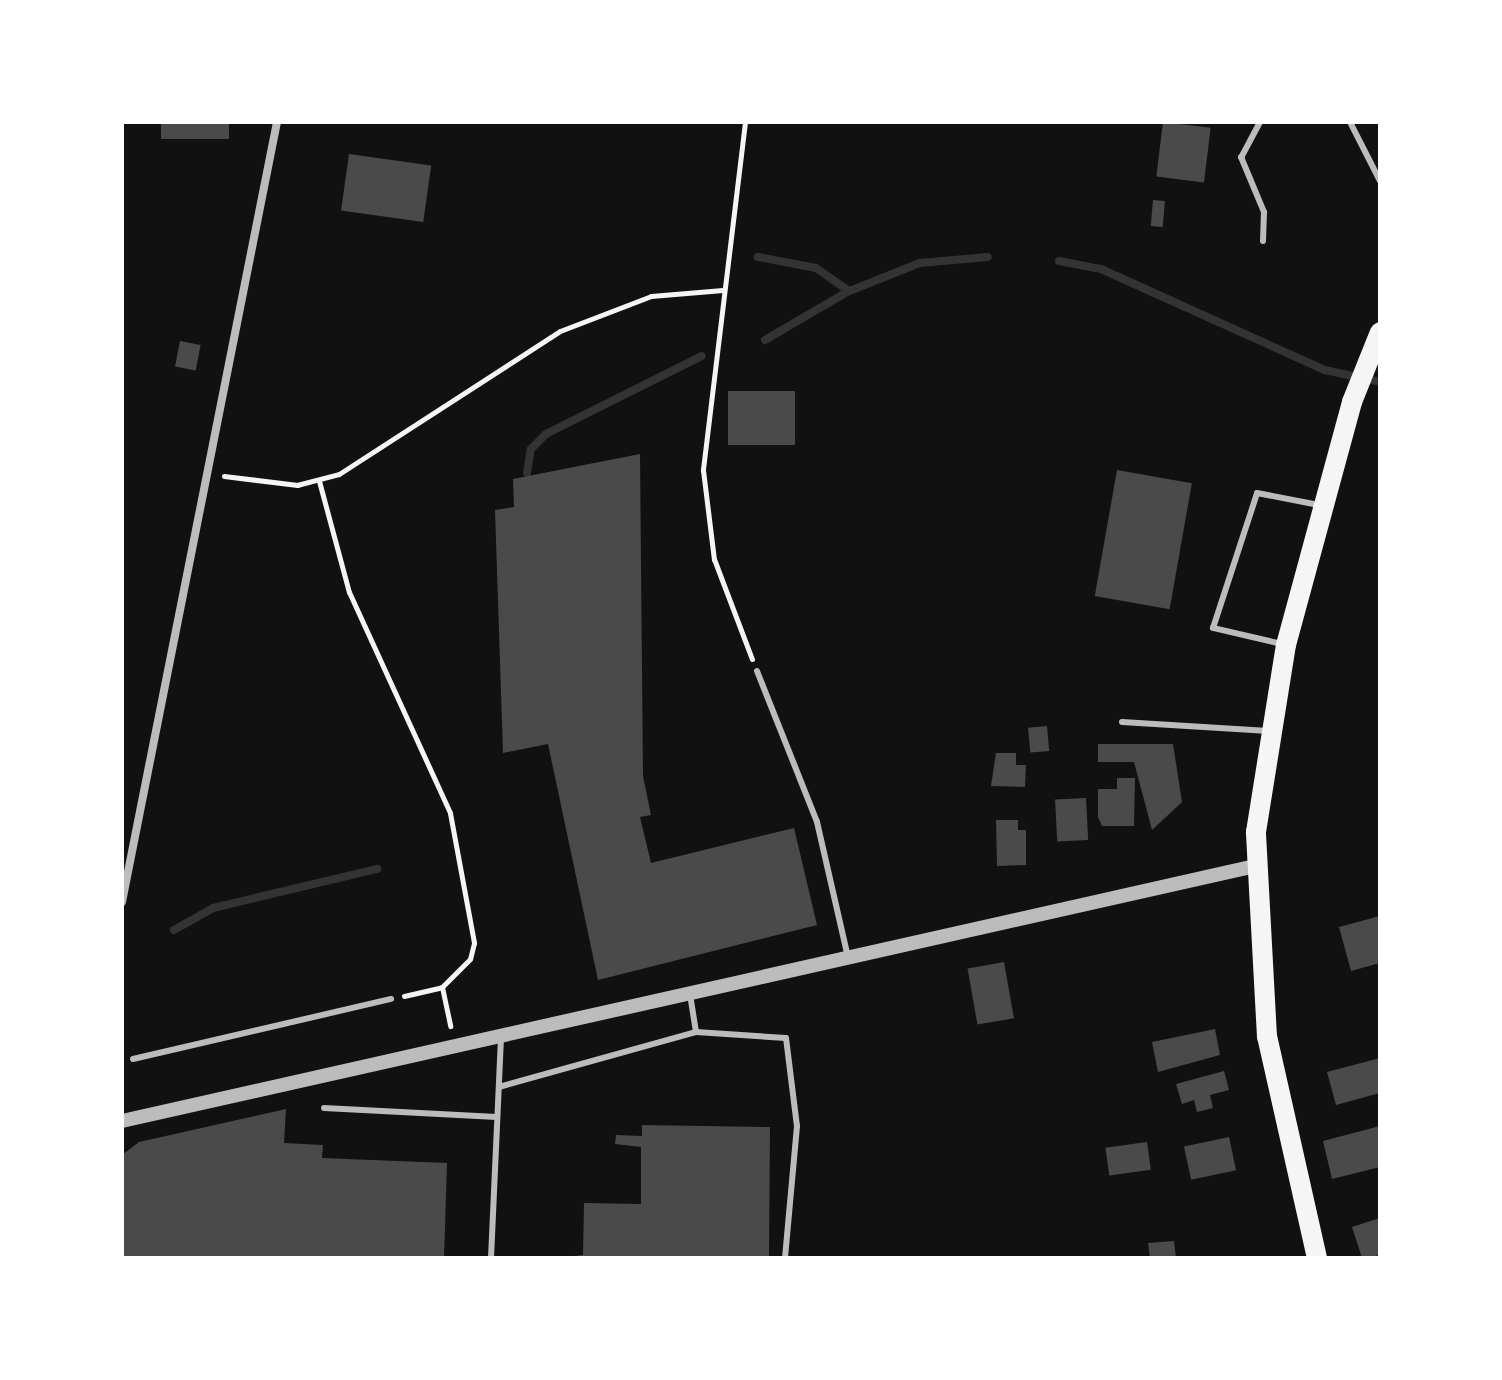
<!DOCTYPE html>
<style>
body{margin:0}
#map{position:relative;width:1502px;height:1380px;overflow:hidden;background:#111;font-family:"Source Serif 4",serif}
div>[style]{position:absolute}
.stream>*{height:8px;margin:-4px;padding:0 4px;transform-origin:4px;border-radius:4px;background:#333}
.building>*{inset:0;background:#4a4a4a;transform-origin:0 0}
.path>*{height:5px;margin:-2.5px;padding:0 2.5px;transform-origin:2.5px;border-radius:2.5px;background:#f5f5f5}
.service>*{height:6px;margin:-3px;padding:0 3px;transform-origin:3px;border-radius:3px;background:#bcbcbc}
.minor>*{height:8px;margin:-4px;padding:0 4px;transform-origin:4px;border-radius:4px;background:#bcbcbc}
.tertiary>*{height:14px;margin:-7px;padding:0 7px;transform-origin:7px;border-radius:7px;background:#bcbcbc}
.primary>*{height:20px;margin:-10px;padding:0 10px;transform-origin:10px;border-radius:10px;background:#f5f5f5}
span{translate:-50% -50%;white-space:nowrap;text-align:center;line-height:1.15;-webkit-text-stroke:8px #fff;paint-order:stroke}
.frame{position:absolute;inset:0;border:124px solid #fff;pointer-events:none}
</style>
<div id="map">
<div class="stream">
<div style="left:758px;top:257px;width:59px;rotate:10.7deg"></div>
<div style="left:816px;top:268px;width:40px;rotate:34.9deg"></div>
<div style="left:1059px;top:261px;width:43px;rotate:10.8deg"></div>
<div style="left:1101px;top:269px;width:246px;rotate:24.3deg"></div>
<div style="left:1325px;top:370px;width:56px;rotate:12.3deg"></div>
<div style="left:765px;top:340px;width:95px;rotate:-30.3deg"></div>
<div style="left:847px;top:292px;width:79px;rotate:-21.7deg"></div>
<div style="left:920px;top:263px;width:68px;rotate:-5deg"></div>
<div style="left:527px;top:473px;width:24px;rotate:-81deg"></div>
<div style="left:531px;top:449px;width:21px;rotate:-45deg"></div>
<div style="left:546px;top:434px;width:174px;rotate:-26.6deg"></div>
<div style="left:174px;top:930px;width:45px;rotate:-29.4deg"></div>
<div style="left:213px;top:908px;width:169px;rotate:-13.4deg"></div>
</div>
<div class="building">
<div style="left:161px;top:122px;width:68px;height:17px"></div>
<div style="left:1163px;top:122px;width:48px;height:55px;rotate:7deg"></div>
<div style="left:349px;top:154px;width:83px;height:57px;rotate:8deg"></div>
<div style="left:1153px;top:200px;width:12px;height:26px;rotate:5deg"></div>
<div style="left:180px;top:341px;width:21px;height:26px;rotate:11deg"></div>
<div style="left:728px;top:391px;width:67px;height:54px"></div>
<div style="clip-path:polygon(640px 454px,643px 776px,651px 815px,640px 817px,651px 863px,794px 828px,817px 925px,598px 980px,548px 744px,503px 753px,495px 510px,514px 507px,513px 479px)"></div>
<div style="left:1117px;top:470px;width:76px;height:128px;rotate:10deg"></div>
<div style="left:1047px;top:726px;width:25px;height:19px;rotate:85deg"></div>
<div style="clip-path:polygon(1098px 744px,1173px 744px,1182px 802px,1152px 830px,1134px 762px,1098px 762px)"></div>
<div style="clip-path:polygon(996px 753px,1016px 753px,1016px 765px,1026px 765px,1025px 787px,991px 786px)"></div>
<div style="clip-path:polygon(1117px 778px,1135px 778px,1134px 826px,1102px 826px,1098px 817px,1098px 789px,1117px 789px)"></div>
<div style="left:1086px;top:798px;width:42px;height:31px;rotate:87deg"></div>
<div style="clip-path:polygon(996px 820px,1018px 820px,1018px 830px,1026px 830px,1026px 865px,997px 866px)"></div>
<div style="clip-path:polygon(1380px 916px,1380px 963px,1351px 971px,1339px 927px)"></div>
<div style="left:1004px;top:962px;width:57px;height:37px;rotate:80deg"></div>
<div style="clip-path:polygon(1215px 1029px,1220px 1055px,1158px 1072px,1152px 1042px)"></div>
<div style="clip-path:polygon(1380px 1058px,1380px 1093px,1336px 1105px,1327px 1072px)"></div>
<div style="clip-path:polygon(1224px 1071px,1229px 1090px,1210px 1095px,1213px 1108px,1197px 1112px,1194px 1100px,1182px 1104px,1176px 1084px)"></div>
<div style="clip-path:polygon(286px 1109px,284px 1143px,323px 1145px,322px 1158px,447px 1163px,444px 1258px,122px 1258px,122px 1155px,139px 1142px)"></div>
<div style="clip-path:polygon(642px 1125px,770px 1127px,769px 1258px,559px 1258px,583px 1255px,584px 1203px,641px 1204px,641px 1147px,615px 1144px,616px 1135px,642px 1136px)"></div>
<div style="clip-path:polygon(1380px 1126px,1380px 1167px,1332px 1179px,1323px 1141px)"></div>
<div style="left:1229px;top:1137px;width:34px;height:46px;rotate:78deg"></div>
<div style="left:1147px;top:1142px;width:28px;height:42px;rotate:82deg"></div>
<div style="clip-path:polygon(1380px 1218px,1380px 1255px,1362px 1258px,1352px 1227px)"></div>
<div style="clip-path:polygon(1174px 1241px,1176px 1258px,1150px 1258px,1148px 1243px)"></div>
</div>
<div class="path">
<div style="left:745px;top:122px;width:351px;rotate:96.9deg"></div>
<div style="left:703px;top:470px;width:90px;rotate:83deg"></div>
<div style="left:714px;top:559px;width:107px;rotate:69.2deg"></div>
<div style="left:224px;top:476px;width:74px;rotate:7deg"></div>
<div style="left:297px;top:485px;width:43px;rotate:-14.7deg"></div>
<div style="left:339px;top:474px;width:263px;rotate:-32.9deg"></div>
<div style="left:560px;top:331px;width:97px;rotate:-21deg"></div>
<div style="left:651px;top:296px;width:72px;rotate:-4.8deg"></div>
<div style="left:319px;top:481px;width:115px;rotate:74.9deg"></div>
<div style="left:349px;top:592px;width:243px;rotate:65.4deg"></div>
<div style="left:450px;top:813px;width:132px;rotate:79.5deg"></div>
<div style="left:474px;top:943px;width:16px;rotate:104deg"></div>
<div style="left:470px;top:959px;width:40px;rotate:135deg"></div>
<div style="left:442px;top:987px;width:40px;rotate:78deg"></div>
<div style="left:404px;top:996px;width:39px;rotate:-13deg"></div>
</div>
<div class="service">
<div style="left:1260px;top:122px;width:40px;rotate:118deg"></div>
<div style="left:1241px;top:157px;width:60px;rotate:67.3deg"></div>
<div style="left:1264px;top:212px;width:29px;rotate:92deg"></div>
<div style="left:1350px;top:122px;width:66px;rotate:63deg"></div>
<div style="left:1282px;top:644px;width:71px;rotate:-166.9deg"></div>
<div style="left:1213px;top:628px;width:142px;rotate:-71.9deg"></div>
<div style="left:1257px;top:493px;width:63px;rotate:11deg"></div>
<div style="left:757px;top:671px;width:162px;rotate:68.3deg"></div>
<div style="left:817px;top:822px;width:139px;rotate:77.1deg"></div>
<div style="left:1122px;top:722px;width:147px;rotate:3.5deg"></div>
<div style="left:696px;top:1032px;width:90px;rotate:3.8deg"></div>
<div style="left:786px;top:1038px;width:89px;rotate:82.9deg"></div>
<div style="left:797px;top:1126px;width:133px;rotate:95.2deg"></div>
<div style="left:133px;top:1059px;width:265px;rotate:-13.1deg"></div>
<div style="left:499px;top:1087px;width:205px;rotate:-15.6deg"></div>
<div style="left:696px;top:1032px;width:39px;rotate:-99deg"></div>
<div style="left:324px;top:1108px;width:173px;rotate:3deg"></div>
<div style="left:491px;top:1258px;width:220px;rotate:-87.4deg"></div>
</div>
<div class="minor">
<div style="left:122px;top:902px;width:795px;rotate:-78.76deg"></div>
</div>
<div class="tertiary">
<div style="left:122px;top:1121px;width:1161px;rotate:-12.68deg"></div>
</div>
<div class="primary">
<div style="left:1317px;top:1258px;width:227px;rotate:-102.7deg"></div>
<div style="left:1267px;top:1037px;width:205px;rotate:-93.1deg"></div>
<div style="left:1256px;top:832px;width:189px;rotate:-80.9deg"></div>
<div style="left:1286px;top:645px;width:252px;rotate:-74.8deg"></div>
<div style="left:1352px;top:402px;width:75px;rotate:-68.2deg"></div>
</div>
<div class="frame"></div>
</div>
